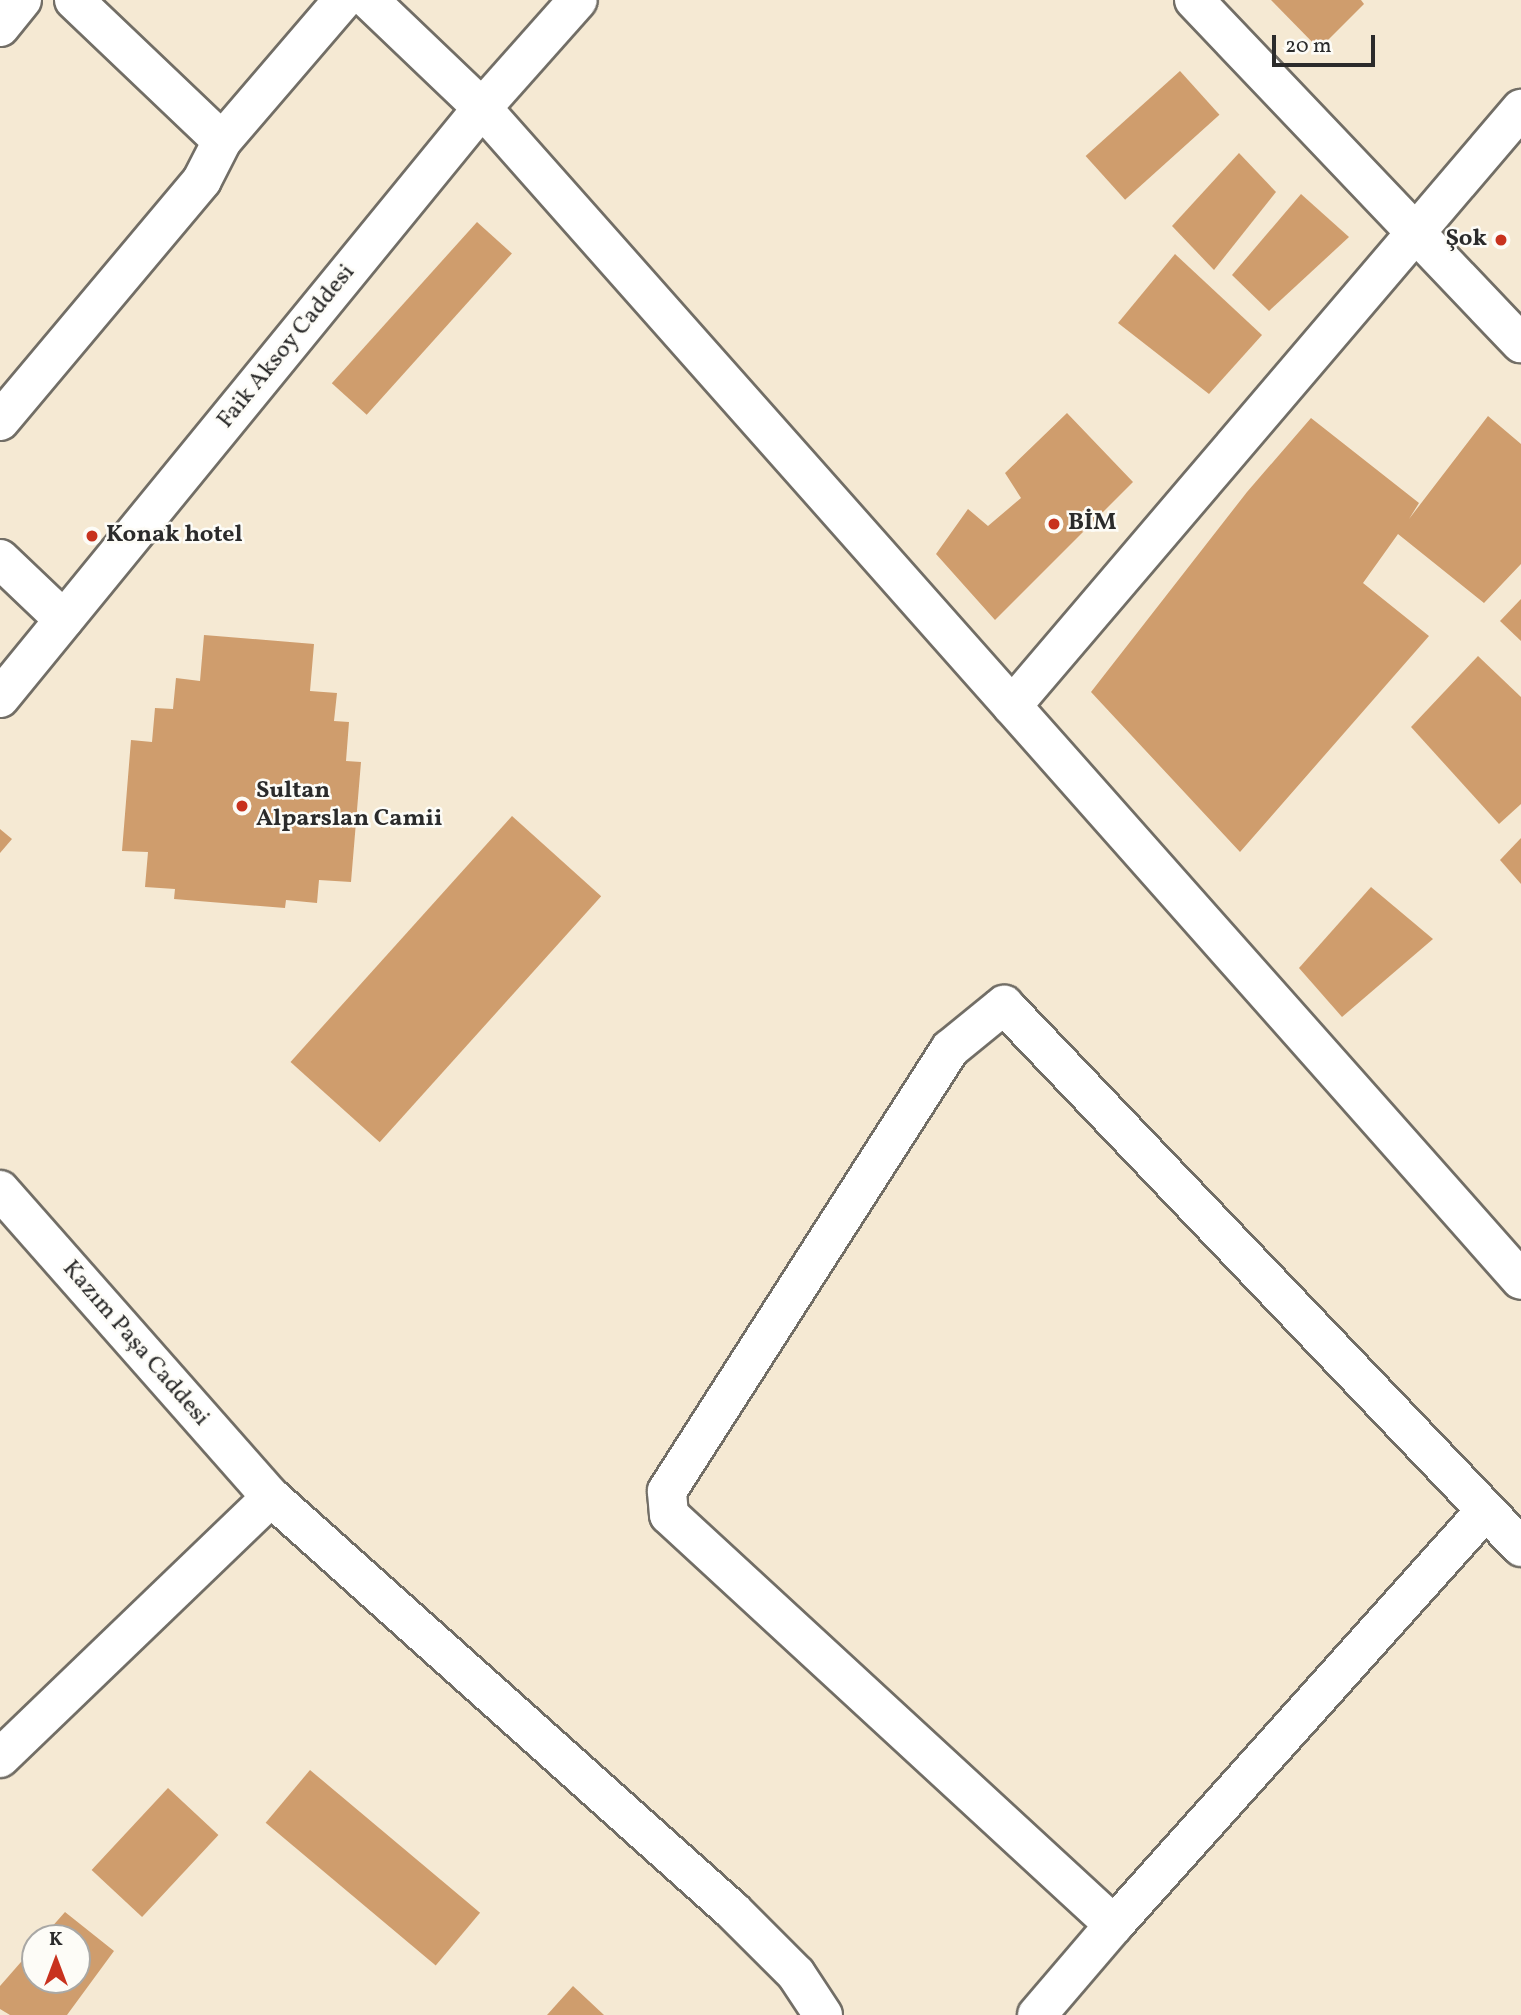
<!DOCTYPE html>
<meta charset="utf-8">
<style>
body{margin:0}
#map{position:relative;width:1521px;height:2015px;overflow:hidden;background:#f5e9d3;font-family:Vollkorn,serif}
div>[style]{position:absolute}
.building>*{inset:0;background:#cf9d6d;transform-origin:0 0}
.roads{filter:drop-shadow(2px 0 #726e66) drop-shadow(-2px 0 #726e66) drop-shadow(0 2px #726e66) drop-shadow(0 -2px #726e66)}
.minor>*{height:38px;margin:-19px;padding:0 19px;transform-origin:19px;border-radius:19px;background:#fff}
.tertiary>*{height:38px;margin:-19px;padding:0 19px;transform-origin:19px;border-radius:19px;background:#fff}
.secondary>*{height:38px;margin:-19px;padding:0 19px;transform-origin:19px;border-radius:19px;background:#fff}
.dots>*{width:19px;height:19px;translate:-50% -50%;box-sizing:border-box;border:4px solid #fdfcf7;border-radius:50%}
span{translate:-50% -50%;white-space:nowrap;text-align:center;line-height:1.15;-webkit-text-stroke:5px #fdfcf7;paint-order:stroke}
.poi-label{font-size:24px;color:#2b2b2b;font-weight:700}
.right{translate:-100% -50%;text-align:right}
.left{translate:0 -50%;text-align:left}
.street-label{font-size:24px;color:#2b2b2b}
.north{position:absolute;left:21px;top:1924px;width:70px;height:70px;box-sizing:border-box;background:#fdfcf7;border:2px solid #a9a8a5;border-radius:50%;rotate:0deg;font-size:19px;font-weight:700;line-height:28px;text-align:center;color:#2b2b2b}
.north::after{content:'';display:block;margin:auto;width:24px;height:32px;background:#c8321e;clip-path:polygon(50% 0,100% 100%,50% 72%,0 100%)}
.scale{position:absolute;left:1272px;top:35px;width:103px;height:32px;box-sizing:border-box;border:4px solid #2b2b2b;border-top:0;padding-left:9px;font-size:21px;line-height:24px;white-space:nowrap;color:#2b2b2b;-webkit-text-stroke:5px #fdfcf7;paint-order:stroke}
</style>
<div id="map">
<div class="building">
<div style="clip-path:polygon(1271px 0,1361px 0,1364px 4px,1319px 49px)"></div>
<div style="left:1180px;top:71px;width:59px;height:127px;rotate:48deg"></div>
<div style="clip-path:polygon(1239px 153px,1276px 192px,1214px 270px,1172px 226px)"></div>
<div style="clip-path:polygon(1301px 194px,1349px 237px,1269px 311px,1232px 275px)"></div>
<div style="left:477px;top:222px;width:47px;height:217px;rotate:42deg"></div>
<div style="clip-path:polygon(1175px 254px,1262px 335px,1209px 394px,1118px 323px)"></div>
<div style="clip-path:polygon(1067px 413px,1133px 482px,995px 620px,936px 554px,968px 509px,988px 526px,1021px 498px,1005px 473px)"></div>
<div style="clip-path:polygon(1488px 416px,1521px 444px,1521px 564px,1484px 603px,1398px 534px,1363px 583px,1429px 636px,1240px 852px,1091px 692px,1247px 492px,1311px 418px,1419px 503px,1409px 519px)"></div>
<div style="clip-path:polygon(1521px 599px,1521px 641px,1500px 621px)"></div>
<div style="clip-path:polygon(204px 635px,314px 644px,310px 691px,337px 693px,334px 721px,349px 722px,346px 761px,361px 762px,351px 882px,319px 880px,317px 903px,286px 900px,285px 908px,174px 899px,175px 889px,145px 887px,148px 852px,122px 851px,131px 740px,152px 742px,155px 708px,173px 709px,176px 678px,200px 681px)"></div>
<div style="clip-path:polygon(1478px 656px,1521px 697px,1521px 804px,1499px 824px,1411px 727px)"></div>
<div style="left:512px;top:816px;width:120px;height:331px;rotate:42deg"></div>
<div style="clip-path:polygon(0 829px,12px 839px,0 853px)"></div>
<div style="clip-path:polygon(1521px 838px,1521px 884px,1500px 860px)"></div>
<div style="clip-path:polygon(1371px 887px,1433px 939px,1342px 1017px,1299px 968px)"></div>
<div style="left:310px;top:1770px;width:222px;height:69px;rotate:40deg"></div>
<div style="left:168px;top:1788px;width:69px;height:112px;rotate:43deg"></div>
<div style="clip-path:polygon(65px 1912px,114px 1951px,67px 2015px,10px 2015px,0 2009px,0 1986px,35px 1946px,35px 1980px,77px 1980px,77px 1938px,42px 1938px)"></div>
<div style="clip-path:polygon(573px 1986px,604px 2015px,547px 2015px)"></div>
</div>
<div class="roads">
<div class="minor">
<div style="left:74px;top:0;width:204px;rotate:43.6deg"></div>
<div style="left:222px;top:141px;width:186px;rotate:-49.4deg"></div>
<div style="left:369px;top:0;width:156px;rotate:43.7deg"></div>
<div style="left:482px;top:108px;width:1566px;rotate:48.44deg"></div>
<div style="left:1194px;top:0;width:474px;rotate:46.4deg"></div>
<div style="left:0;top:27px;width:35px;rotate:-51deg"></div>
<div style="left:0;top:421px;width:314px;rotate:-50deg"></div>
<div style="left:202px;top:180px;width:44px;rotate:-62.9deg"></div>
<div style="left:0;top:559px;width:88px;rotate:43.6deg"></div>
<div style="left:1012px;top:706px;width:785px;rotate:-49.55deg"></div>
<div style="left:0;top:1190px;width:409px;rotate:48.6deg"></div>
<div style="left:271px;top:1497px;width:620px;rotate:41.86deg"></div>
<div style="left:733px;top:1911px;width:89px;rotate:45deg"></div>
<div style="left:796px;top:1974px;width:49px;rotate:56.6deg"></div>
<div style="left:1114px;top:1925px;width:557px;rotate:-48.13deg"></div>
<div style="left:1037px;top:2015px;width:118px;rotate:-49.5deg"></div>
<div style="left:1114px;top:1925px;width:605px;rotate:-137.34deg"></div>
<div style="left:669px;top:1515px;width:24px;rotate:-95deg"></div>
<div style="left:667px;top:1491px;width:525px;rotate:-57.37deg"></div>
<div style="left:950px;top:1049px;width:70px;rotate:-39.2deg"></div>
<div style="left:1004px;top:1005px;width:749px;rotate:46.35deg"></div>
</div>
<div class="tertiary">
<div style="left:0;top:1758px;width:376px;rotate:-43.9deg"></div>
</div>
<div class="secondary">
<div style="left:0;top:698px;width:762px;rotate:-50.75deg"></div>
<div style="left:482px;top:108px;width:144px;rotate:-48.4deg"></div>
</div>
</div>
<div class="dots">
<div style="left:1501px;top:240px;background:#c8321e"></div>
<div style="left:1054px;top:524px;background:#c8321e"></div>
<div style="left:92px;top:536px;background:#c8321e"></div>
<div style="left:242px;top:806px;background:#c8321e"></div>
</div>
<div class="poi-label">
<span class="right" style="left:1487px;top:240px">Şok</span>
<span class="left" style="left:1068px;top:524px">BİM</span>
<span class="left" style="left:106px;top:536px">Konak hotel</span>
<span class="left" style="left:256px;top:806px">Sultan<br>Alparslan Camii</span>
</div>
<div class="street-label">
<span style="left:287px;top:347px;rotate:-51deg">Faik Aksoy Caddesi</span>
<span style="left:135px;top:1344px;rotate:49deg">Kazım Paşa Caddesi</span>
</div>
<div class="north">K</div>
<div class="scale">20 m</div>
</div>
